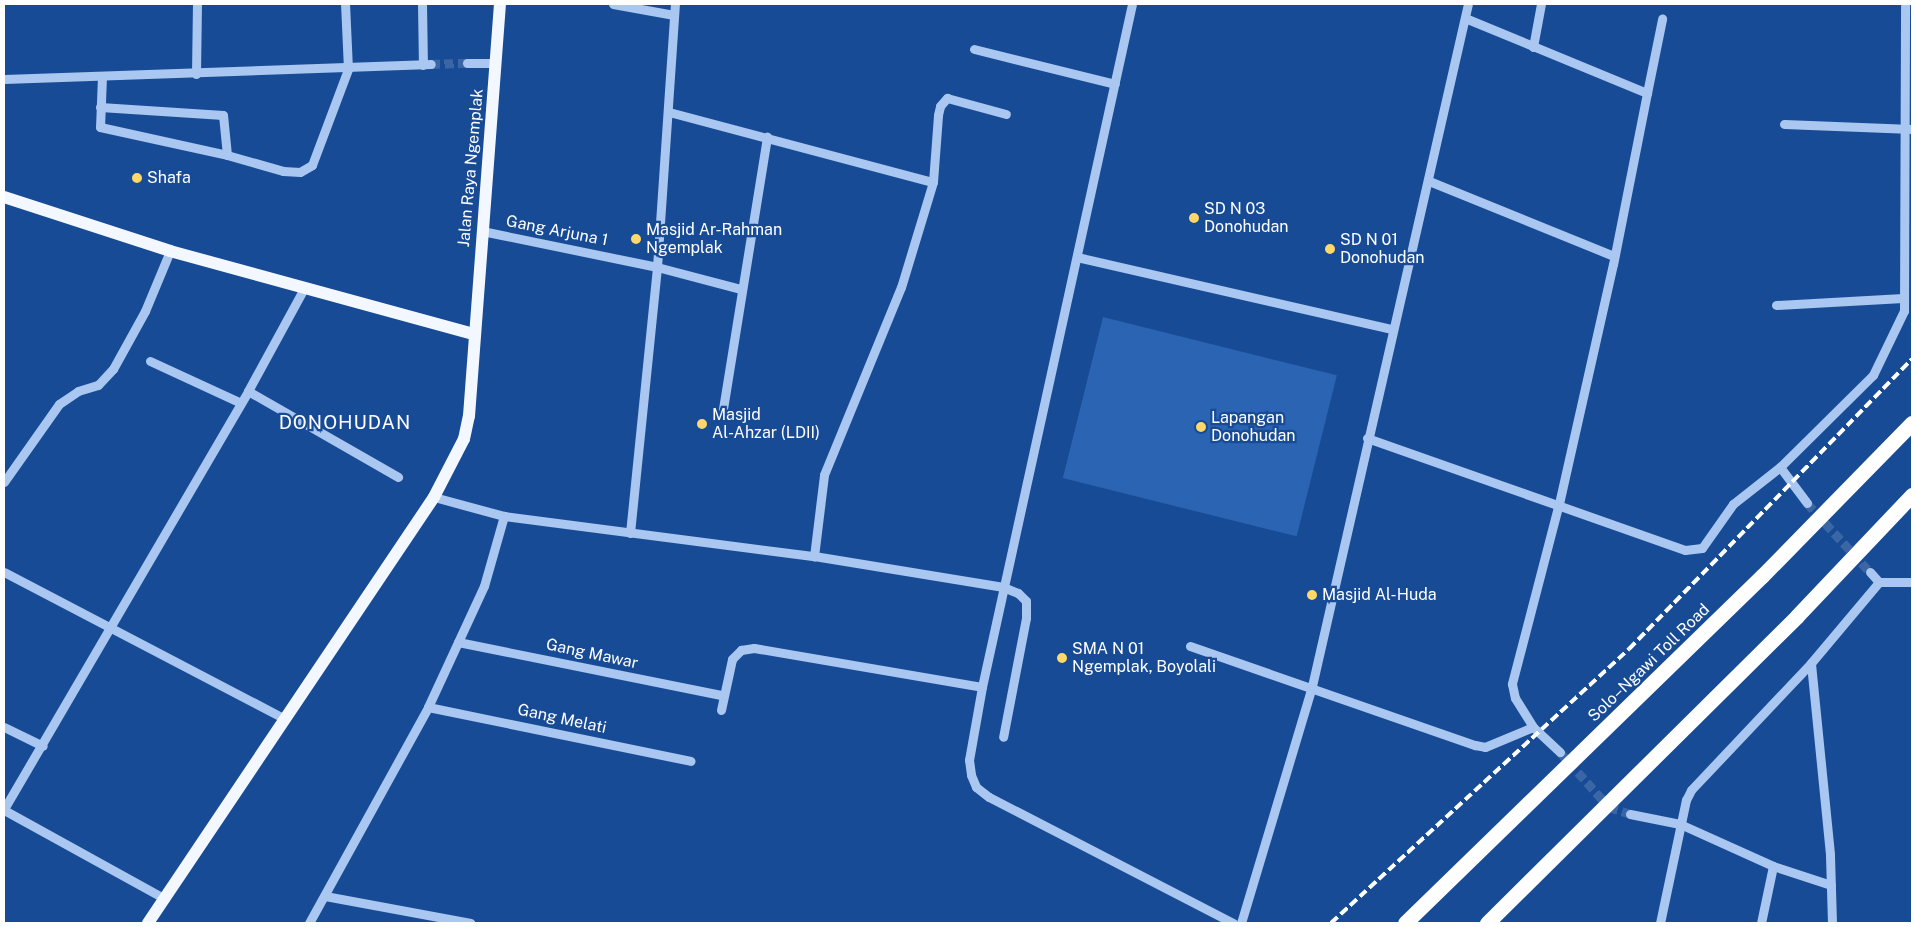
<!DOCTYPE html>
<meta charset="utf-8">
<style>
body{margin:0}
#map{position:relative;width:1916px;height:927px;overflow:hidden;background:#184b95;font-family:"Public Sans",sans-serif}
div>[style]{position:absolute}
.green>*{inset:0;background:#2b64b3;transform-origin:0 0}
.minor-tunnel>*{height:9px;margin-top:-4.5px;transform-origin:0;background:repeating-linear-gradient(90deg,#3b66a5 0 9px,transparent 0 13.5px)}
.minor>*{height:9px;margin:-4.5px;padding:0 4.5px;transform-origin:4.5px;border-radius:4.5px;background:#a9c7f0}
.major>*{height:12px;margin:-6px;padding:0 6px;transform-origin:6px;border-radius:6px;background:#f3f7ff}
.highway>*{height:15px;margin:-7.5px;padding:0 7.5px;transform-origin:7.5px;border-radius:7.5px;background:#fff}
.rail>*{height:4px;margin-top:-2px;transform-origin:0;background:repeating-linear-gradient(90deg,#fff 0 9px,transparent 0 13px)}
.dots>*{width:14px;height:14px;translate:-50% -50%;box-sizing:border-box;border:2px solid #184b95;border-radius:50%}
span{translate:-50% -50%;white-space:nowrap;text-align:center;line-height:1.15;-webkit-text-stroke:4.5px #184b95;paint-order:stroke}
.street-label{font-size:16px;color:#fff}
.poi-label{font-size:16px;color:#fff}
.left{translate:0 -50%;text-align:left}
.quarter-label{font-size:19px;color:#fff;letter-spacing:1px}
.frame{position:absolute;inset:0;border:5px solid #fff;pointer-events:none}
</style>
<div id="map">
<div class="green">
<div style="left:1103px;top:317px;width:241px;height:166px;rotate:14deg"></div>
</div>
<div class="minor-tunnel">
<div style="left:431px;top:64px;width:36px;rotate:-2deg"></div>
<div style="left:1807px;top:503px;width:93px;rotate:47.6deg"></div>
<div style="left:1560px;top:752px;width:74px;rotate:48.3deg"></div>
<div style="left:1609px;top:807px;width:22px;rotate:18deg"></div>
</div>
<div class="minor">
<div style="left:422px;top:4px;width:61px;rotate:89.1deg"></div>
<div style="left:613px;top:4px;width:62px;rotate:10.2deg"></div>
<div style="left:1132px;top:4px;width:699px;rotate:102.39deg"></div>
<div style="left:982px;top:687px;width:74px;rotate:100.1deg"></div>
<div style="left:969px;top:760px;width:15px;rotate:82deg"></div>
<div style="left:971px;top:775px;width:13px;rotate:67deg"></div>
<div style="left:976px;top:787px;width:16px;rotate:38deg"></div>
<div style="left:989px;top:797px;width:275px;rotate:27.3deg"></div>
<div style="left:1465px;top:18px;width:197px;rotate:22.4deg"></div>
<div style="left:1647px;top:93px;width:174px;rotate:101.2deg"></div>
<div style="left:1613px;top:264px;width:245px;rotate:102.7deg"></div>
<div style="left:1559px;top:503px;width:187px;rotate:104.6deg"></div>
<div style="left:1512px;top:684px;width:14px;rotate:78deg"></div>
<div style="left:1515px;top:698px;width:34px;rotate:58deg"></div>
<div style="left:1533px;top:727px;width:37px;rotate:43deg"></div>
<div style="left:1533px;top:47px;width:44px;rotate:-79.5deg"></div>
<div style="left:974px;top:49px;width:145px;rotate:13.9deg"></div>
<div style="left:467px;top:63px;width:28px"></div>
<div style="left:196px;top:74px;width:70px;rotate:-89.2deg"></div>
<div style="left:102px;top:76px;width:51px;rotate:92.2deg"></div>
<div style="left:100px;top:127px;width:130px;rotate:12.4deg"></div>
<div style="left:227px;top:155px;width:58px;rotate:15.9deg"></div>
<div style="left:283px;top:171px;width:17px;rotate:3deg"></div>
<div style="left:300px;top:172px;width:14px;rotate:-30deg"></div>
<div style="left:312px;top:165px;width:103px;rotate:-69.4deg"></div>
<div style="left:348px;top:69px;width:65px;rotate:-92.6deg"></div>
<div style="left:4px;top:79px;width:427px;rotate:-2deg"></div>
<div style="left:1647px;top:93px;width:76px;rotate:-78.5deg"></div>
<div style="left:100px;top:107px;width:123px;rotate:3.7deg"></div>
<div style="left:223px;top:115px;width:40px;rotate:84.3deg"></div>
<div style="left:669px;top:112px;width:273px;rotate:14.9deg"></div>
<div style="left:933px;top:182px;width:110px;rotate:106.9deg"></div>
<div style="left:901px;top:287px;width:203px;rotate:112.3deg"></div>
<div style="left:824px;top:475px;width:82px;rotate:97deg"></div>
<div style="left:1784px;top:124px;width:128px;rotate:2.2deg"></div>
<div style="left:1429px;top:181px;width:200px;rotate:22.1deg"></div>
<div style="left:933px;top:182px;width:67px;rotate:-85.7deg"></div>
<div style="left:938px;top:115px;width:9px;rotate:-77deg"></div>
<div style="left:940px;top:106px;width:11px;rotate:-49deg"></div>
<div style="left:947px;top:98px;width:61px;rotate:15.2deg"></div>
<div style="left:482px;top:231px;width:179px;rotate:11.6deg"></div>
<div style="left:657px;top:267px;width:86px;rotate:14.8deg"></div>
<div style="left:1077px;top:257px;width:322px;rotate:12.9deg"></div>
<div style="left:1776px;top:305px;width:127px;rotate:-3.2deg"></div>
<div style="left:150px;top:361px;width:100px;rotate:24.8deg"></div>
<div style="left:248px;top:391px;width:173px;rotate:29.8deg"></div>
<div style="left:722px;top:415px;width:282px;rotate:-80.8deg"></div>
<div style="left:1367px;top:438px;width:337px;rotate:19.4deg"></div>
<div style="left:1685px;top:550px;width:17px;rotate:-7deg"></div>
<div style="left:1702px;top:548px;width:54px;rotate:-54.8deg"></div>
<div style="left:1733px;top:504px;width:60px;rotate:-38.2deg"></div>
<div style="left:4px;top:482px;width:95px;rotate:-54.8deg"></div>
<div style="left:59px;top:404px;width:23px;rotate:-34deg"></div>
<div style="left:78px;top:391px;width:21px;rotate:-17deg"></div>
<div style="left:98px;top:385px;width:22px;rotate:-47deg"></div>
<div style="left:113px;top:369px;width:66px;rotate:-61.1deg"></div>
<div style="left:145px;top:311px;width:65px;rotate:-67.4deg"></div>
<div style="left:434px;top:497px;width:73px;rotate:15.2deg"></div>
<div style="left:504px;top:516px;width:313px;rotate:7.4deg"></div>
<div style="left:814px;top:556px;width:192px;rotate:9.3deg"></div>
<div style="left:1003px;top:587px;width:16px;rotate:22deg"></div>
<div style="left:1018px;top:593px;width:11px;rotate:45deg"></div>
<div style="left:1026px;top:601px;width:17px;rotate:90deg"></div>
<div style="left:1026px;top:618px;width:121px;rotate:100.9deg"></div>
<div style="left:1807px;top:503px;width:45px;rotate:-126.9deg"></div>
<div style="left:1780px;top:467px;width:131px;rotate:-44.7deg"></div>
<div style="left:1873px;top:375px;width:71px;rotate:-64.2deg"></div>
<div style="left:1904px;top:311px;width:307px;rotate:-89.8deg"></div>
<div style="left:630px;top:533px;width:267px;rotate:-84.2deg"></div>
<div style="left:657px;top:267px;width:264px;rotate:-86.1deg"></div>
<div style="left:4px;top:572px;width:317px;rotate:27.6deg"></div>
<div style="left:1870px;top:572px;width:13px;rotate:48deg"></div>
<div style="left:458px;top:642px;width:267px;rotate:11.4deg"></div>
<div style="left:1190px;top:646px;width:302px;rotate:19.2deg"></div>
<div style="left:1475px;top:745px;width:10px;rotate:11deg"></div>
<div style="left:1485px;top:747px;width:52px;rotate:-22.6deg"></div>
<div style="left:428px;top:707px;width:268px;rotate:11.6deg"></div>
<div style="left:721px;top:710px;width:52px;rotate:-77.8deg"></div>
<div style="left:732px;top:659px;width:13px;rotate:-45deg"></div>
<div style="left:741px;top:650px;width:13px;rotate:-9deg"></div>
<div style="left:754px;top:648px;width:231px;rotate:9.7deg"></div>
<div style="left:4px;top:727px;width:43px;rotate:26deg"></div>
<div style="left:4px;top:809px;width:484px;rotate:-59.7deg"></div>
<div style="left:248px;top:391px;width:115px;rotate:-61.4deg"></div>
<div style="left:4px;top:810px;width:184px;rotate:28.9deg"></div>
<div style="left:1630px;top:814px;width:51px;rotate:11.3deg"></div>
<div style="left:1680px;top:824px;width:102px;rotate:24.3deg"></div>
<div style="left:1773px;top:866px;width:61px;rotate:18.1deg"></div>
<div style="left:325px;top:896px;width:148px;rotate:10.5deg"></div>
<div style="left:309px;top:923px;width:247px;rotate:-61.1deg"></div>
<div style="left:428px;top:707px;width:133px;rotate:-65.2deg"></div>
<div style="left:484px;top:586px;width:73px;rotate:-74.1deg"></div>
<div style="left:1241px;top:923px;width:247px;rotate:-73.3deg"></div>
<div style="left:1312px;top:686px;width:700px;rotate:-77.12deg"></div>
<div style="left:1660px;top:923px;width:126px;rotate:-78.1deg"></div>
<div style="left:1686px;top:800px;width:11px;rotate:-63deg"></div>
<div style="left:1691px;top:790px;width:175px;rotate:-46.6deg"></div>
<div style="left:1761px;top:923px;width:58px;rotate:-78.1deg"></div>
<div style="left:1832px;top:923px;width:69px;rotate:-91.7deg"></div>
<div style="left:1830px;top:854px;width:192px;rotate:-95.7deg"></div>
<div style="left:1811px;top:663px;width:106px;rotate:-50deg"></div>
<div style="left:1879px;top:582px;width:33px"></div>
</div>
<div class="major">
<div style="left:4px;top:197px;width:175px;rotate:18deg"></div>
<div style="left:170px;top:251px;width:315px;rotate:15.3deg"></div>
<div style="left:148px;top:923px;width:513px;rotate:-56.12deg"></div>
<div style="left:434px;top:497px;width:65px;rotate:-62.7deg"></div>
<div style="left:464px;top:439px;width:24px;rotate:-78deg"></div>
<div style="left:469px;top:416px;width:413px;rotate:-85.7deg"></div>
</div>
<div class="highway">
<div style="left:1405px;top:923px;width:498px;rotate:-44.2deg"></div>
<div style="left:1762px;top:576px;width:214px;rotate:-45.6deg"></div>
<div style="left:1487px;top:923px;width:436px;rotate:-44.7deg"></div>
<div style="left:1797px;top:616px;width:167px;rotate:-46.5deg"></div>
</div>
<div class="rail">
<div style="left:1331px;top:923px;width:405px;rotate:-42.6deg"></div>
<div style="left:1629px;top:649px;width:405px;rotate:-45.7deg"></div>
</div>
<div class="dots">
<div style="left:137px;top:178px;background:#ffd869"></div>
<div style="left:1194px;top:218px;background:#ffd869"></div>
<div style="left:636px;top:239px;background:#ffd869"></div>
<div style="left:1330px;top:249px;background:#ffd869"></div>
<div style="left:702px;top:424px;background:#ffd869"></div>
<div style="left:1201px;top:427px;background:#ffd869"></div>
<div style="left:1312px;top:595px;background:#ffd869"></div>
<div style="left:1062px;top:658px;background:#ffd869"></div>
</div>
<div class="street-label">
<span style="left:471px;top:168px;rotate:-85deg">Jalan Raya Ngemplak</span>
<span style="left:557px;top:231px;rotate:11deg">Gang Arjuna 1</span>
<span style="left:592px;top:654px;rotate:12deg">Gang Mawar</span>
<span style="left:1649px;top:663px;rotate:-44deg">Solo–Ngawi Toll Road</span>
<span style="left:562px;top:719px;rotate:12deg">Gang Melati</span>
</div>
<div class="poi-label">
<span class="left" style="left:147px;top:178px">Shafa</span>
<span class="left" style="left:1204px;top:218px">SD N 03<br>Donohudan</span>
<span class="left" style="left:646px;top:239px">Masjid Ar-Rahman<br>Ngemplak</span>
<span class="left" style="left:1340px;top:249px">SD N 01<br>Donohudan</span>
<span class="left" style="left:712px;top:424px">Masjid<br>Al-Ahzar (LDII)</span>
<span class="left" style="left:1211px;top:427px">Lapangan<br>Donohudan</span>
<span class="left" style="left:1322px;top:595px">Masjid Al-Huda</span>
<span class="left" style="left:1072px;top:658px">SMA N 01<br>Ngemplak, Boyolali</span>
</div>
<div class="quarter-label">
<span style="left:345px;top:423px">DONOHUDAN</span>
</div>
<div class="frame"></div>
</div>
